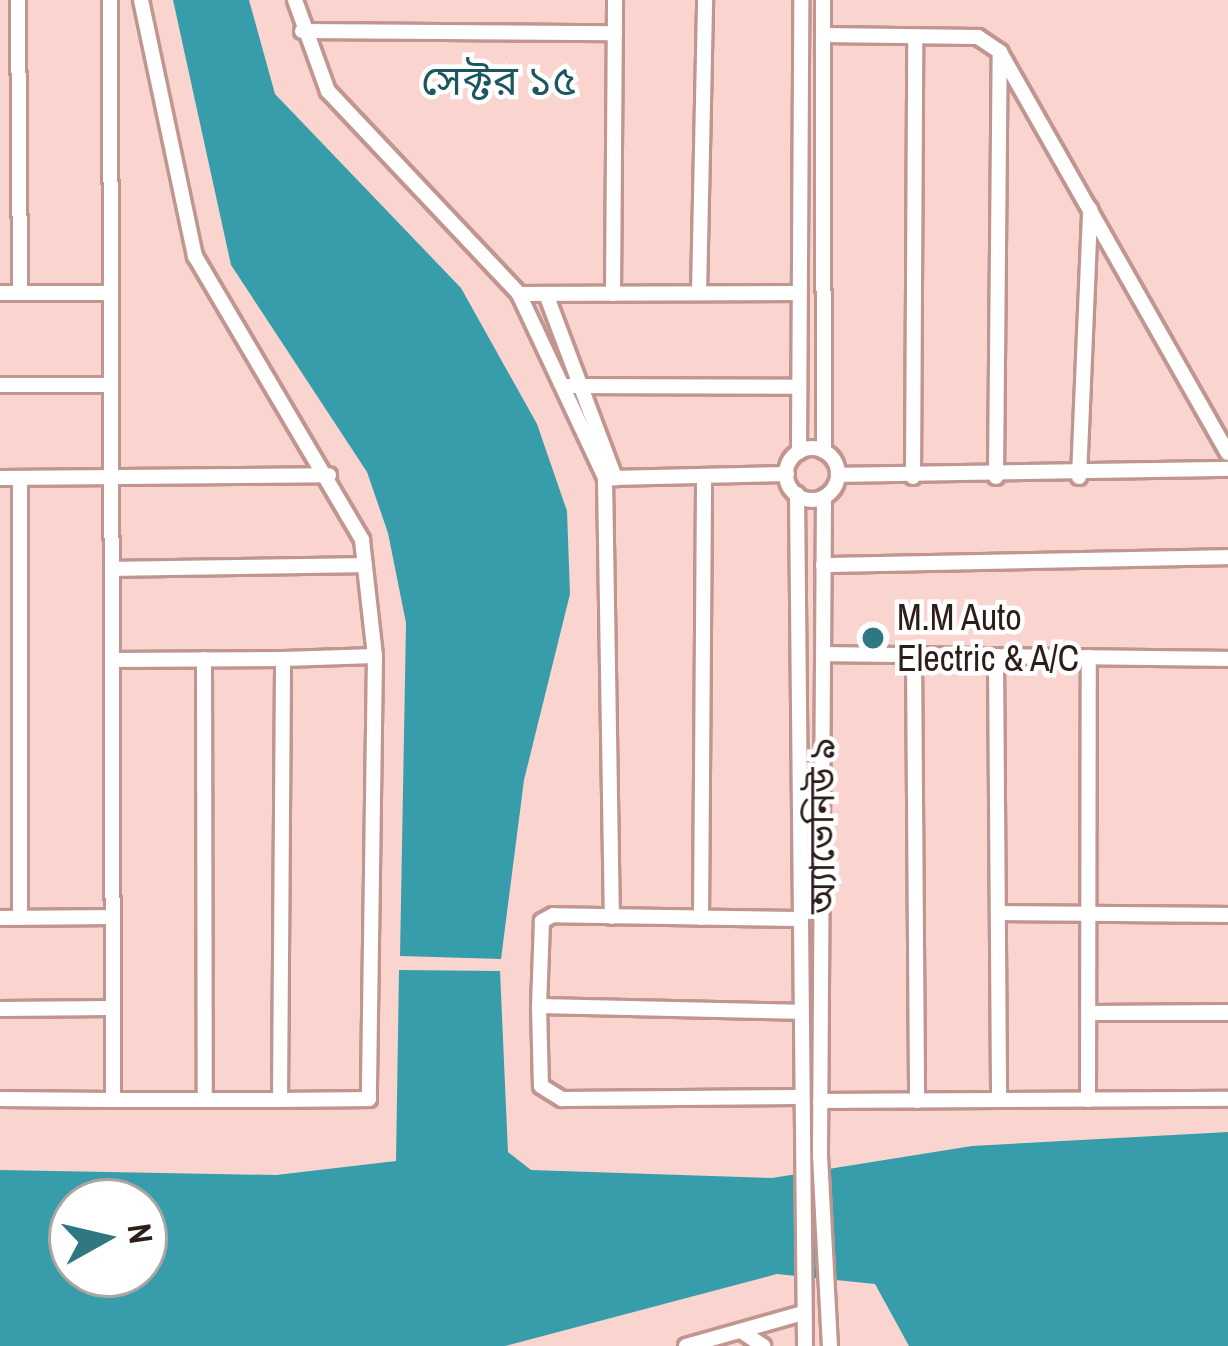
<!DOCTYPE html>
<meta charset="utf-8">
<style>
body{margin:0}
#map{position:relative;width:1228px;height:1346px;overflow:hidden;background:#fad5d0;font-family:"Archivo Narrow","Noto Sans Bengali",sans-serif}
div>[style]{position:absolute}
.water>*{inset:0;background:#389daa}
.roads{filter:drop-shadow(3px 0 #c19690) drop-shadow(-3px 0 #c19690) drop-shadow(0 3px #c19690) drop-shadow(0 -3px #c19690)}
.minor>*{height:14px;margin:-7px;padding:0 7px;transform-origin:7px;border-radius:7px;background:#fff}
.minor>.ring{margin:-7px;padding:0;box-sizing:content-box;background:none;border:14px solid #fff;border-radius:50%}
.dots>*{width:33px;height:33px;translate:-50% -50%;box-sizing:border-box;border:6px solid #fff;border-radius:50%}
span{translate:-50% -50%;white-space:nowrap;text-align:center;line-height:1.15;-webkit-text-stroke:9px #fff;paint-order:stroke}
.poi-label{font-size:36px;color:#2d1d1b}
.left{translate:0 -50%;text-align:left}
.street-label{font-size:36px;color:#2d1d1b}
.quarter-label{font-size:42px;color:#1c565e}
.north{position:absolute;left:48px;top:1178px;width:120px;height:120px;box-sizing:border-box;background:#fff;border:3px solid #aba5a4;border-radius:50%;rotate:82deg;font-size:33px;font-weight:700;line-height:48px;text-align:center;color:#2d1d1b}
.north::after{content:'';display:block;margin:auto;width:42px;height:54px;background:#2f7781;clip-path:polygon(50% 0,100% 100%,50% 72%,0 100%)}
</style>
<div id="map">
<div class="water">
<div style="clip-path:polygon(173px 0,249px 0,275px 94px,461px 288px,537px 424px,567px 511px,570px 594px,524px 780px,501px 959px,400px 956px,406px 623px,388px 533px,367px 472px,231px 265px)"></div>
<div style="clip-path:polygon(evenodd,399px 970px,500px 971px,508px 1152px,531px 1170px,772px 1178px,972px 1146px,1228px 1132px,1228px 1346px,909px 1346px,875px 1284px,777px 1274px,505px 1346px,0 1346px,0 1170px,276px 1175px,396px 1161px,399px 970px,72px 1202px,144px 1202px,144px 1274px,72px 1274px,72px 1202px)"></div>
</div>
<div class="roads">
<div class="minor">
<div style="left:18px;top:0;width:293px;rotate:89.6deg"></div>
<div style="left:110px;top:0;width:1100px;rotate:89.84deg"></div>
<div style="left:113px;top:1100px;width:167px"></div>
<div style="left:280px;top:1100px;width:441px;rotate:-89.6deg"></div>
<div style="left:283px;top:659px;width:92px;rotate:-1.9deg"></div>
<div style="left:141px;top:0;width:262px;rotate:78.1deg"></div>
<div style="left:195px;top:256px;width:329px;rotate:59.5deg"></div>
<div style="left:362px;top:540px;width:117px;rotate:83.6deg"></div>
<div style="left:375px;top:656px;width:443px;rotate:90.8deg"></div>
<div style="left:369px;top:1099px;width:89px;rotate:179.4deg"></div>
<div style="left:295px;top:0;width:97px;rotate:70.1deg"></div>
<div style="left:328px;top:91px;width:279px;rotate:46.7deg"></div>
<div style="left:519px;top:294px;width:203px;rotate:64.9deg"></div>
<div style="left:605px;top:478px;width:439px;rotate:89.1deg"></div>
<div style="left:823px;top:0;width:451px;rotate:89.9deg"></div>
<div style="left:302px;top:31px;width:313px;rotate:0.4deg"></div>
<div style="left:823px;top:35px;width:155px;rotate:0.7deg"></div>
<div style="left:978px;top:37px;width:27px;rotate:34deg"></div>
<div style="left:1000px;top:52px;width:461px;rotate:60.4deg"></div>
<div style="left:0;top:293px;width:109px"></div>
<div style="left:699px;top:293px;width:293px;rotate:-88.8deg"></div>
<div style="left:519px;top:294px;width:280px;rotate:-0.2deg"></div>
<div style="left:546px;top:294px;width:197px;rotate:69.4deg"></div>
<div style="left:613px;top:294px;width:294px;rotate:-89.6deg"></div>
<div style="left:0;top:385px;width:109px"></div>
<div style="left:565px;top:386px;width:234px;rotate:0.2deg"></div>
<div class="ring" style="left:786px;top:448px;width:38px;height:38px"></div>
<div style="left:799px;top:452px;width:452px;rotate:-89.7deg"></div>
<div style="left:838px;top:475px;width:390px;rotate:-0.9deg"></div>
<div style="left:913px;top:477px;width:439px;rotate:-89.7deg"></div>
<div style="left:996px;top:477px;width:420px;rotate:-89.5deg"></div>
<div style="left:1079px;top:477px;width:268px;rotate:-87.6deg"></div>
<div style="left:0;top:478px;width:329px;rotate:-0.5deg"></div>
<div style="left:20px;top:478px;width:440px;rotate:90deg"></div>
<div style="left:610px;top:478px;width:177px;rotate:-1.3deg"></div>
<div style="left:797px;top:494px;width:852px;rotate:89.46deg"></div>
<div style="left:824px;top:497px;width:659px;rotate:90.35deg"></div>
<div style="left:820px;top:1156px;width:190px;rotate:87deg"></div>
<div style="left:823px;top:565px;width:405px;rotate:-1.1deg"></div>
<div style="left:112px;top:569px;width:253px;rotate:-0.9deg"></div>
<div style="left:823px;top:654px;width:405px;rotate:0.7deg"></div>
<div style="left:914px;top:655px;width:446px;rotate:89.6deg"></div>
<div style="left:996px;top:656px;width:444px;rotate:89.6deg"></div>
<div style="left:204px;top:659px;width:440px;rotate:89.9deg"></div>
<div style="left:113px;top:660px;width:170px;rotate:-0.3deg"></div>
<div style="left:1001px;top:913px;width:227px;rotate:0.5deg"></div>
<div style="left:0;top:918px;width:110px;rotate:-0.5deg"></div>
<div style="left:701px;top:918px;width:440px;rotate:-89.6deg"></div>
<div style="left:797px;top:919px;width:244px;rotate:-179.1deg"></div>
<div style="left:553px;top:915px;width:13px;rotate:151deg"></div>
<div style="left:542px;top:921px;width:85px;rotate:92deg"></div>
<div style="left:539px;top:1006px;width:80px;rotate:88.6deg"></div>
<div style="left:541px;top:1086px;width:25px;rotate:32deg"></div>
<div style="left:562px;top:1099px;width:235px;rotate:-0.5deg"></div>
<div style="left:539px;top:1006px;width:258px;rotate:1.3deg"></div>
<div style="left:0;top:1009px;width:112px;rotate:-0.5deg"></div>
<div style="left:1228px;top:1012px;width:137px;rotate:179.6deg"></div>
<div style="left:1091px;top:1013px;width:137px"></div>
<div style="left:0;top:1099px;width:113px;rotate:0.5deg"></div>
<div style="left:1088px;top:1100px;width:443px;rotate:-89.9deg"></div>
<div style="left:820px;top:1101px;width:408px;rotate:-0.3deg"></div>
<div style="left:741px;top:1331px;width:27px;rotate:34deg"></div>
<div style="left:686px;top:1346px;width:117px;rotate:-15.8deg"></div>
</div>
</div>
<div class="dots">
<div style="left:873px;top:638px;background:#2f7781"></div>
</div>
<div class="poi-label">
<span class="left" style="left:897px;top:638px">M.M Auto<br>Electric &amp; A/C</span>
</div>
<div class="street-label">
<span style="left:822px;top:826px;rotate:-90deg">অ্যাভেনিউ ৯</span>
</div>
<div class="quarter-label">
<span style="left:499px;top:80px">সেক্টর ১৫</span>
</div>
<div class="north">N</div>
</div>
